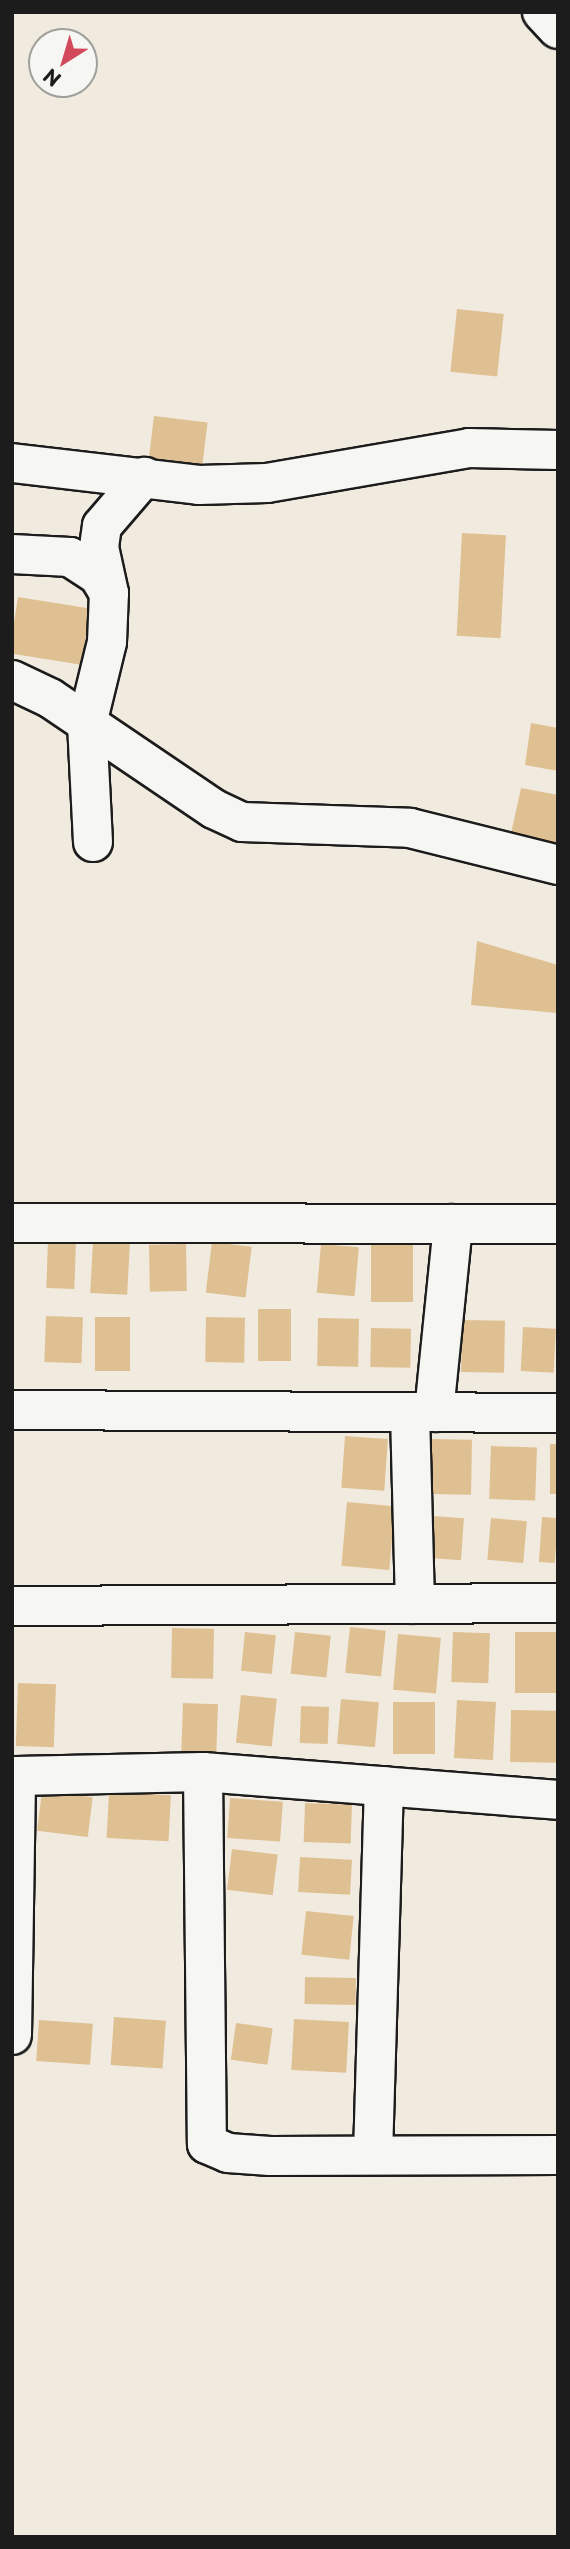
<!DOCTYPE html>
<style>
body{margin:0}
#map{position:relative;width:570px;height:2549px;overflow:hidden;background:#f1ebdf;font-family:"Playpen Sans",sans-serif}
div>[style]{position:absolute}
.building>*{inset:0;background:#dfc092;transform-origin:0 0}
.roads{filter:drop-shadow(2px 0 #1c1c1c) drop-shadow(-2px 0 #1c1c1c) drop-shadow(0 2px #1c1c1c) drop-shadow(0 -2px #1c1c1c)}
.street>*{height:38px;margin:-19px;padding:0 19px;transform-origin:19px;border-radius:19px;background:#f6f6f2}
span{translate:-50% -50%;white-space:nowrap;text-align:center;line-height:1.15;-webkit-text-stroke:7px #f6f6f2;paint-order:stroke}
.frame{position:absolute;inset:0;border:14px solid #1c1c1c;pointer-events:none}
.north{position:absolute;left:28px;top:28px;width:70px;height:70px;box-sizing:border-box;background:#f6f6f2;border:2px solid #9f9f9c;border-radius:50%;rotate:217deg;font-size:19px;font-weight:700;line-height:28px;text-align:center;color:#1c1c1c}
.north::after{content:'';display:block;margin:auto;width:24px;height:32px;background:#d1495b;clip-path:polygon(50% 0,100% 100%,50% 72%,0 100%)}
</style>
<div id="map">
<div class="building">
<div style="left:457px;top:309px;width:47px;height:63px;rotate:6deg"></div>
<div style="left:154px;top:416px;width:54px;height:52px;rotate:7deg"></div>
<div style="left:462px;top:533px;width:44px;height:103px;rotate:3deg"></div>
<div style="left:18px;top:597px;width:73px;height:57px;rotate:9deg"></div>
<div style="clip-path:polygon(531px 723px,558px 728px,558px 771px,525px 765px)"></div>
<div style="clip-path:polygon(521px 788px,558px 795px,558px 853px,510px 838px)"></div>
<div style="clip-path:polygon(477px 941px,558px 965px,557px 1013px,471px 1005px)"></div>
<div style="left:93px;top:1240px;width:37px;height:53px;rotate:3deg"></div>
<div style="left:371px;top:1240px;width:42px;height:62px"></div>
<div style="left:48px;top:1241px;width:28px;height:47px;rotate:2deg"></div>
<div style="left:212px;top:1242px;width:40px;height:51px;rotate:7deg"></div>
<div style="left:186px;top:1244px;width:47px;height:37px;rotate:89deg"></div>
<div style="left:321px;top:1244px;width:38px;height:49px;rotate:5deg"></div>
<div style="left:258px;top:1309px;width:33px;height:52px"></div>
<div style="left:46px;top:1316px;width:37px;height:46px;rotate:2deg"></div>
<div style="left:95px;top:1317px;width:35px;height:54px"></div>
<div style="left:206px;top:1317px;width:39px;height:45px;rotate:1deg"></div>
<div style="left:318px;top:1318px;width:41px;height:48px;rotate:1deg"></div>
<div style="left:462px;top:1320px;width:43px;height:52px;rotate:1deg"></div>
<div style="left:523px;top:1327px;width:33px;height:44px;rotate:3deg"></div>
<div style="left:371px;top:1328px;width:40px;height:39px;rotate:1deg"></div>
<div style="left:345px;top:1436px;width:43px;height:52px;rotate:4deg"></div>
<div style="left:430px;top:1439px;width:42px;height:55px;rotate:1deg"></div>
<div style="left:550px;top:1444px;width:8px;height:50px"></div>
<div style="left:491px;top:1446px;width:46px;height:53px;rotate:2deg"></div>
<div style="left:347px;top:1502px;width:48px;height:64px;rotate:5deg"></div>
<div style="left:432px;top:1516px;width:32px;height:42px;rotate:4deg"></div>
<div style="left:542px;top:1517px;width:16px;height:45px;rotate:4deg"></div>
<div style="left:491px;top:1518px;width:36px;height:42px;rotate:5deg"></div>
<div style="left:350px;top:1627px;width:36px;height:46px;rotate:6deg"></div>
<div style="left:172px;top:1628px;width:42px;height:50px;rotate:1deg"></div>
<div style="left:245px;top:1632px;width:31px;height:39px;rotate:6deg"></div>
<div style="left:295px;top:1632px;width:36px;height:42px;rotate:6deg"></div>
<div style="left:453px;top:1632px;width:37px;height:50px;rotate:2deg"></div>
<div style="left:515px;top:1632px;width:43px;height:61px"></div>
<div style="left:398px;top:1634px;width:43px;height:56px;rotate:5deg"></div>
<div style="left:18px;top:1683px;width:38px;height:63px;rotate:2deg"></div>
<div style="left:241px;top:1695px;width:36px;height:48px;rotate:6deg"></div>
<div style="left:341px;top:1699px;width:38px;height:45px;rotate:5deg"></div>
<div style="left:457px;top:1700px;width:39px;height:58px;rotate:3deg"></div>
<div style="left:393px;top:1702px;width:42px;height:52px"></div>
<div style="left:183px;top:1703px;width:35px;height:49px;rotate:2deg"></div>
<div style="left:301px;top:1706px;width:28px;height:37px;rotate:2deg"></div>
<div style="left:511px;top:1710px;width:47px;height:52px;rotate:1deg"></div>
<div style="left:42px;top:1791px;width:51px;height:40px;rotate:7deg"></div>
<div style="left:109px;top:1792px;width:62px;height:46px;rotate:3deg"></div>
<div style="left:230px;top:1798px;width:53px;height:40px;rotate:4deg"></div>
<div style="left:305px;top:1803px;width:47px;height:39px;rotate:2deg"></div>
<div style="left:232px;top:1849px;width:46px;height:41px;rotate:7deg"></div>
<div style="left:300px;top:1857px;width:52px;height:35px;rotate:3deg"></div>
<div style="left:306px;top:1911px;width:48px;height:44px;rotate:6deg"></div>
<div style="left:305px;top:1977px;width:51px;height:27px;rotate:1deg"></div>
<div style="left:114px;top:2017px;width:52px;height:48px;rotate:4deg"></div>
<div style="left:294px;top:2019px;width:55px;height:51px;rotate:3deg"></div>
<div style="left:39px;top:2020px;width:54px;height:41px;rotate:4deg"></div>
<div style="left:236px;top:2023px;width:37px;height:37px;rotate:8deg"></div>
</div>
<div class="roads">
<div class="street">
<div style="left:542px;top:12px;width:23px;rotate:47deg"></div>
<div style="left:12px;top:463px;width:188px;rotate:6.7deg"></div>
<div style="left:199px;top:485px;width:68px;rotate:-1.7deg"></div>
<div style="left:267px;top:483px;width:205px;rotate:-9.8deg"></div>
<div style="left:469px;top:448px;width:89px;rotate:1.3deg"></div>
<div style="left:12px;top:554px;width:58px;rotate:3deg"></div>
<div style="left:70px;top:557px;width:33px;rotate:33deg"></div>
<div style="left:98px;top:575px;width:21px;rotate:59deg"></div>
<div style="left:12px;top:680px;width:42px;rotate:25.3deg"></div>
<div style="left:50px;top:698px;width:198px;rotate:34.1deg"></div>
<div style="left:214px;top:809px;width:31px;rotate:25deg"></div>
<div style="left:242px;top:822px;width:168px;rotate:2deg"></div>
<div style="left:410px;top:828px;width:153px;rotate:14deg"></div>
<div style="left:93px;top:842px;width:118px;rotate:-92.9deg"></div>
<div style="left:87px;top:724px;width:84px;rotate:-76.3deg"></div>
<div style="left:107px;top:642px;width:49px;rotate:-87.7deg"></div>
<div style="left:109px;top:593px;width:47px;rotate:-102.3deg"></div>
<div style="left:99px;top:547px;width:21px;rotate:-82deg"></div>
<div style="left:102px;top:526px;width:65px;rotate:-49.4deg"></div>
<div style="left:12px;top:1223px;width:546px;rotate:0.1deg"></div>
<div style="left:12px;top:1410px;width:546px;rotate:0.31deg"></div>
<div style="left:434px;top:1412px;width:189px;rotate:-84.2deg"></div>
<div style="left:410px;top:1413px;width:191px;rotate:88.5deg"></div>
<div style="left:12px;top:1606px;width:546px;rotate:-0.31deg"></div>
<div style="left:203px;top:1772px;width:372px;rotate:89.4deg"></div>
<div style="left:207px;top:2144px;width:23px;rotate:23deg"></div>
<div style="left:228px;top:2153px;width:42px;rotate:4.1deg"></div>
<div style="left:270px;top:2156px;width:288px;rotate:-0.2deg"></div>
<div style="left:12px;top:2035px;width:259px;rotate:-89.1deg"></div>
<div style="left:16px;top:1776px;width:187px;rotate:-1.2deg"></div>
<div style="left:203px;top:1772px;width:356px;rotate:4.5deg"></div>
<div style="left:373px;top:2155px;width:369px;rotate:-88.3deg"></div>
</div>
</div>
<div class="frame"></div>
<div class="north">N</div>
</div>
